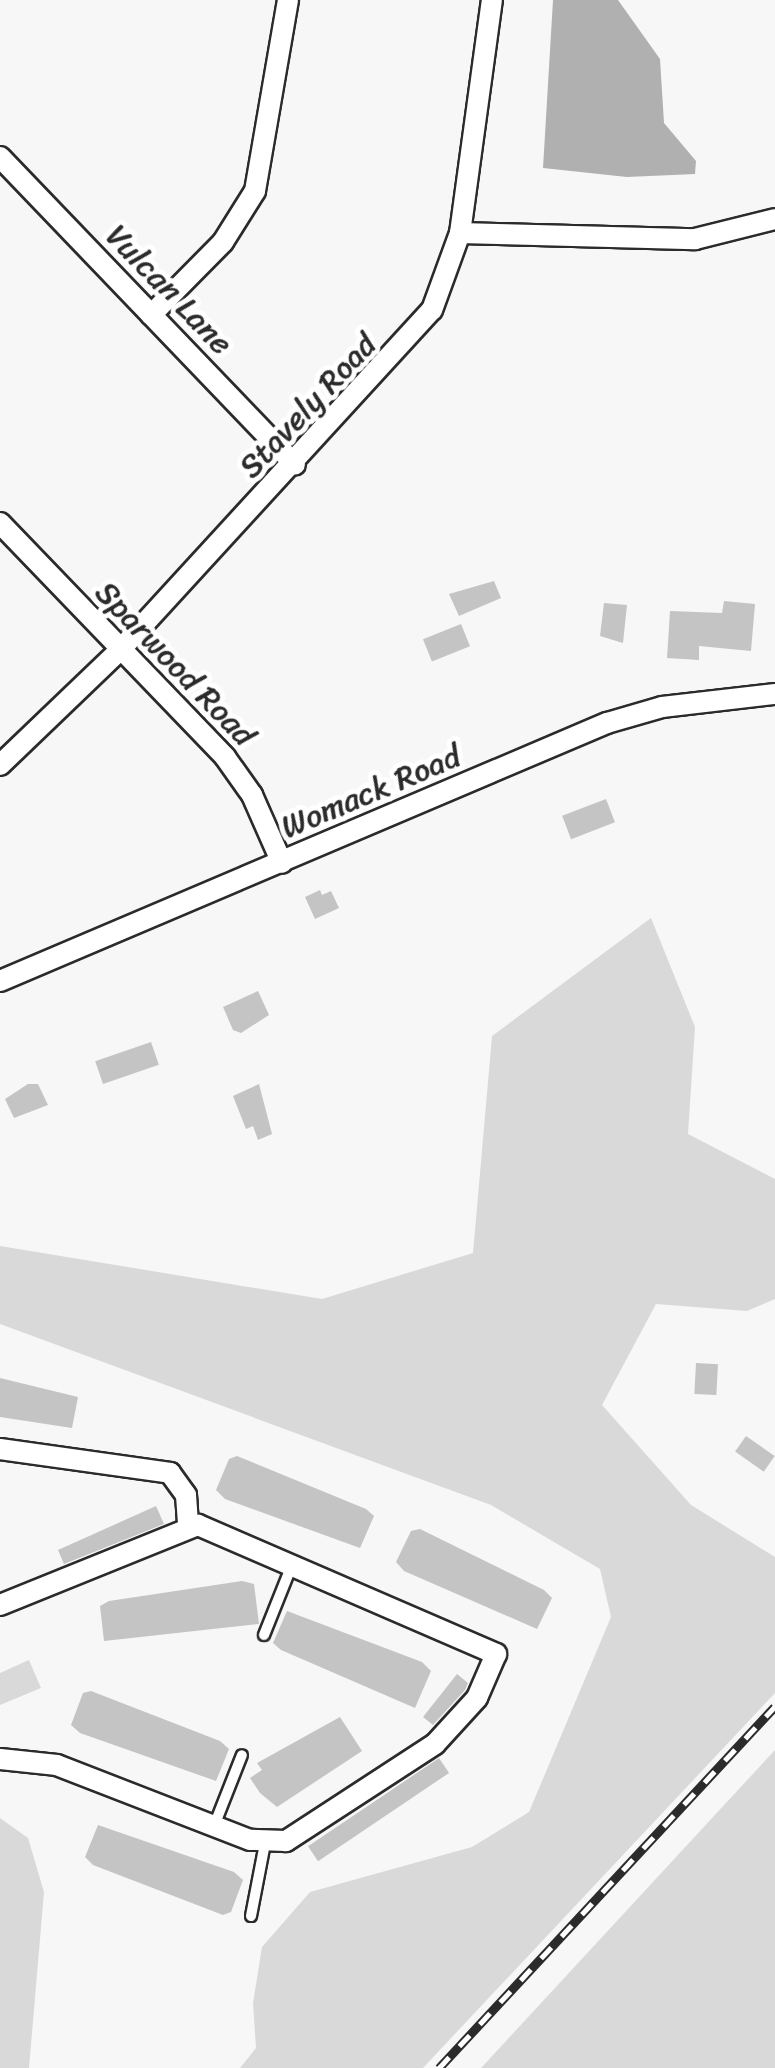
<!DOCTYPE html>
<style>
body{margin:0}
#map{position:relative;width:775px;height:2068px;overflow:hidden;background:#f7f7f7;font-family:Sriracha,sans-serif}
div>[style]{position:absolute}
.green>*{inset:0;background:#d9d9d9}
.water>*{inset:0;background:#b0b0b0}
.building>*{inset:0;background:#c4c4c4;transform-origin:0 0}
.roads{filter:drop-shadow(2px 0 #2b2b2b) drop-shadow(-2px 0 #2b2b2b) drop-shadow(0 2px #2b2b2b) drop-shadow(0 -2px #2b2b2b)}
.lane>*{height:10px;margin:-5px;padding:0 5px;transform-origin:5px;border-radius:5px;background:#fff}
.street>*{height:20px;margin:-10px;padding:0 10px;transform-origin:10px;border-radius:10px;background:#fff}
.rail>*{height:9px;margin-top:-4.5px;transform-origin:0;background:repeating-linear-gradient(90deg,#fff 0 15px,#2b2b2b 0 30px);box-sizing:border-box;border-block:2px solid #2b2b2b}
span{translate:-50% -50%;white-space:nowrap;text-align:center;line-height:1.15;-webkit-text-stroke:10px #fff;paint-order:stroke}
.street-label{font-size:32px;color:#2b2b2b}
</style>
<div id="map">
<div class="green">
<div style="clip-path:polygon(651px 918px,695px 1027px,688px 1134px,775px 1179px,775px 1299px,747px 1311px,656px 1304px,602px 1405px,691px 1505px,775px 1557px,775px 1693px,423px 2068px,240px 2068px,256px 2048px,253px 2003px,262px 1947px,310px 1892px,472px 1847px,529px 1812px,611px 1617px,600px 1569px,491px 1505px,0 1324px,0 1246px,322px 1299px,473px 1253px,492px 1036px)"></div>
<div style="clip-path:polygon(29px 1660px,41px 1688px,0 1705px,0 1673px)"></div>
<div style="clip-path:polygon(775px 1750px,775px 2068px,481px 2068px)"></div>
<div style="clip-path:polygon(0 1818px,28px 1838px,44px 1892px,29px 2068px,0 2068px)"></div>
</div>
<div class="water">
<div style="clip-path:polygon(553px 0,618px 0,660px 59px,664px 123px,696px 161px,695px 174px,627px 177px,543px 168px)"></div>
</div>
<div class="building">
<div style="clip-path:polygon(494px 581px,501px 598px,459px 616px,449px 594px)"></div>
<div style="clip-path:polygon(724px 601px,755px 604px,751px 651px,699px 646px,699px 660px,667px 658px,670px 611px,722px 613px)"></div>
<div style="clip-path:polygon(604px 603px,627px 605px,623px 643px,600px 636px)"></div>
<div style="left:461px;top:624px;width:24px;height:41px;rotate:68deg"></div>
<div style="left:606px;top:799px;width:25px;height:47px;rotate:69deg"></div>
<div style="clip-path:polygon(320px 890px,322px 895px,331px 891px,339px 908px,315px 919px,305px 897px)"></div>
<div style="clip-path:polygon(258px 991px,269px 1015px,241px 1033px,233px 1030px,223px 1007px)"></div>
<div style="left:151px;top:1042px;width:24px;height:59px;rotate:71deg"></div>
<div style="clip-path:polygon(28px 1084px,38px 1084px,48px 1105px,14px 1118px,5px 1099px)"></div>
<div style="clip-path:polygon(259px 1084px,272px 1134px,258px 1140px,253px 1126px,246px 1129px,233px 1096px)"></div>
<div style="left:696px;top:1363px;width:22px;height:31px;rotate:3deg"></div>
<div style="clip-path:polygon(0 1378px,78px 1397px,72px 1428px,0 1417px)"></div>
<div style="left:746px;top:1436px;width:35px;height:19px;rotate:35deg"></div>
<div style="clip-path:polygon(237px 1456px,366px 1509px,374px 1516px,360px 1548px,225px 1499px,216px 1490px,229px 1459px)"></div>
<div style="clip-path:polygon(156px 1506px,164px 1524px,64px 1564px,58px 1550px)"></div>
<div style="clip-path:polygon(420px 1529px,544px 1590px,552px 1598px,537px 1629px,404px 1571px,396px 1562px,411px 1531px)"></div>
<div style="clip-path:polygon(242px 1581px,254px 1584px,259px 1624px,104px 1641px,100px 1606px,109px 1601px)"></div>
<div style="clip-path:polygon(287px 1611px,422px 1662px,431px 1671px,415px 1708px,281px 1650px,273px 1643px)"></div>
<div style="clip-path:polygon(457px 1674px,468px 1683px,465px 1690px,433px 1725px,423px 1717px)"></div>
<div style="clip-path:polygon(91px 1691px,220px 1741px,229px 1749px,216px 1781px,80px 1733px,71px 1725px,83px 1693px)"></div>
<div style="clip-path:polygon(340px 1717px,362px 1751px,277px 1807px,260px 1793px,250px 1778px,262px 1770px,257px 1763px)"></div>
<div style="left:439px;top:1758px;width:18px;height:158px;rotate:56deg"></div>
<div style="clip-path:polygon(98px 1825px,234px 1872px,243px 1880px,231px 1912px,223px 1915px,93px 1865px,85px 1857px)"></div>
</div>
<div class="roads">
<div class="lane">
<div style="left:264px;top:1635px;width:75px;rotate:-68.2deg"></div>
<div style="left:214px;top:1826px;width:76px;rotate:-68.5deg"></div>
<div style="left:251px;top:1916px;width:74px;rotate:-79.1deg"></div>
</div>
<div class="street">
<div style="left:0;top:157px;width:426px;rotate:46.2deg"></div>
<div style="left:460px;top:233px;width:235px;rotate:1.5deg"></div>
<div style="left:695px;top:239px;width:82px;rotate:-14deg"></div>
<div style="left:151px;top:315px;width:103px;rotate:-45.4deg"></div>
<div style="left:223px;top:242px;width:60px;rotate:-57.9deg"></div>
<div style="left:255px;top:191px;width:194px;rotate:-80.2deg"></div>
<div style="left:0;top:523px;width:325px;rotate:46.1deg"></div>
<div style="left:225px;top:757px;width:47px;rotate:54.6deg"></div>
<div style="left:252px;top:795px;width:74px;rotate:66.2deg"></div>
<div style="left:0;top:765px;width:166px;rotate:-43.8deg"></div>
<div style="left:120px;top:650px;width:461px;rotate:-47.5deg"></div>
<div style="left:432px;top:310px;width:82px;rotate:-70deg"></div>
<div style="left:460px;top:233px;width:235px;rotate:-82.2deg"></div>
<div style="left:0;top:981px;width:660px;rotate:-23.03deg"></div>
<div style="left:607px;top:723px;width:57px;rotate:-16.2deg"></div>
<div style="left:662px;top:707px;width:114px;rotate:-6.6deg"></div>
<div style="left:0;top:1449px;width:172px;rotate:8deg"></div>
<div style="left:170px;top:1473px;width:27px;rotate:54deg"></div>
<div style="left:186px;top:1495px;width:31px;rotate:86deg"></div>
<div style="left:0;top:1605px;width:214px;rotate:-22deg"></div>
<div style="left:198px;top:1525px;width:325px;rotate:23.4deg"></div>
<div style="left:496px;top:1654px;width:48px;rotate:113.4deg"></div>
<div style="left:477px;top:1698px;width:62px;rotate:132.4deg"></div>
<div style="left:435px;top:1744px;width:178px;rotate:146.9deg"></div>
<div style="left:286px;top:1841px;width:36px;rotate:-178deg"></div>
<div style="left:250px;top:1840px;width:207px;rotate:-158.8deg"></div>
<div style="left:57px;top:1765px;width:57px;rotate:-174deg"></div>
</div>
</div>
<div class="rail">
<div style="left:439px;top:2068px;width:493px;rotate:-47.1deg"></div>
</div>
<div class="street-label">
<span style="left:169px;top:290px;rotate:46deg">Vulcan Lane</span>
<span style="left:308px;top:406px;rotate:-47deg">Stavely Road</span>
<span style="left:175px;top:664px;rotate:46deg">Sparwood Road</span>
<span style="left:371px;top:792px;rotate:-23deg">Womack Road</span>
</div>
</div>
